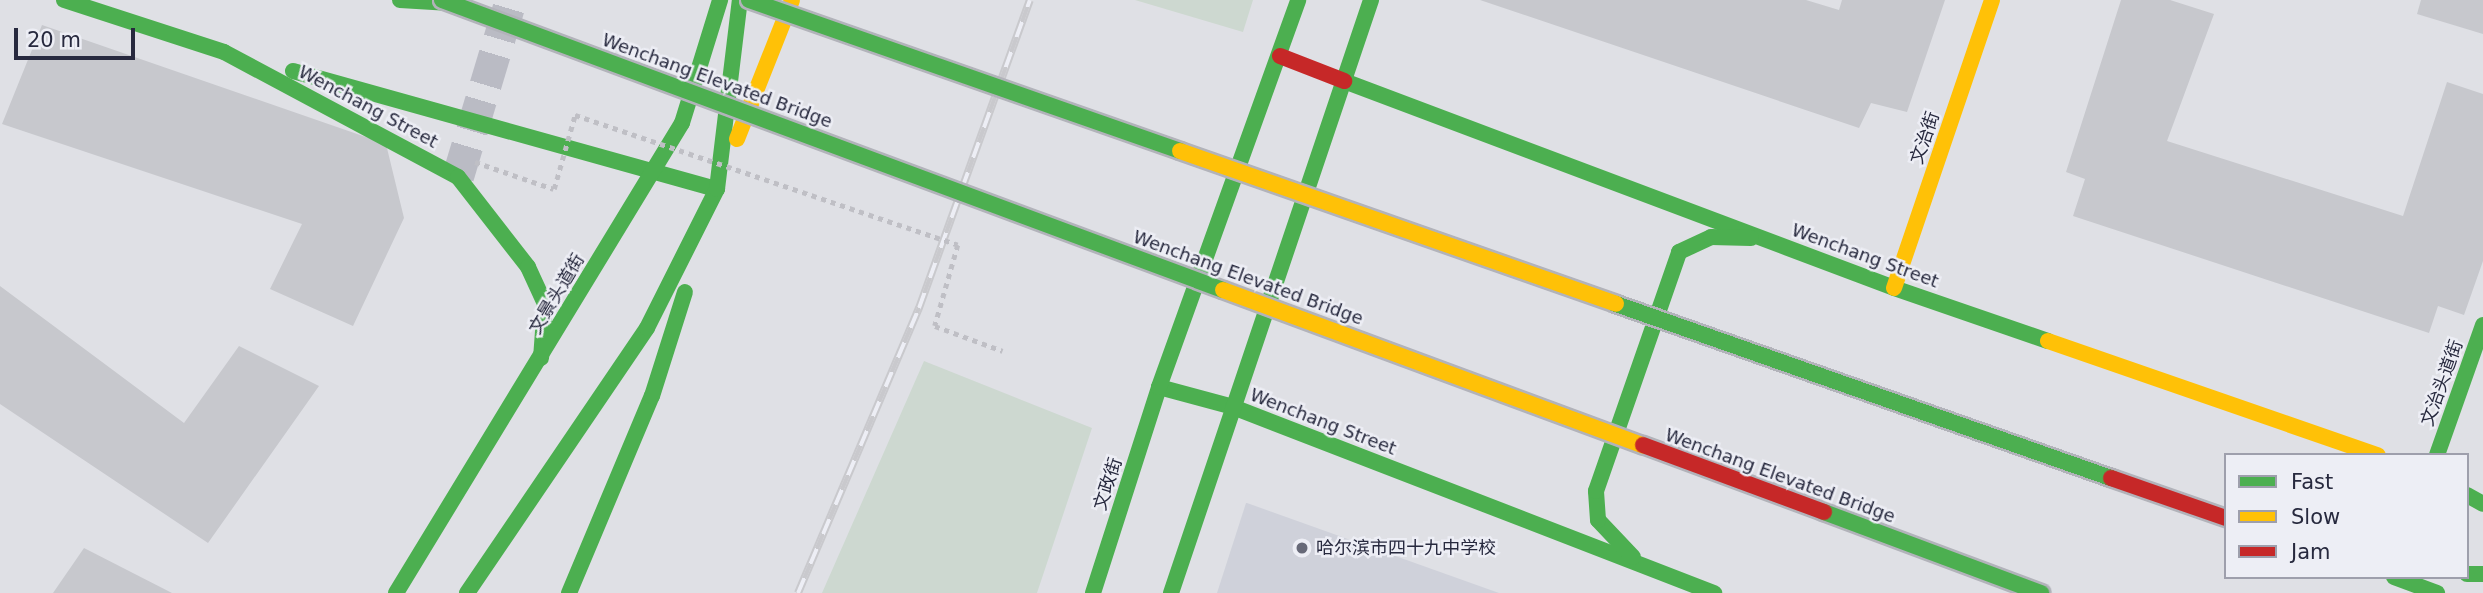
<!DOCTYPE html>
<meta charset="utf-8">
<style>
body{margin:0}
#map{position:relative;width:2483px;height:593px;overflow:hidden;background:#dfe0e5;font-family:"DejaVu Sans","Noto Sans SC",sans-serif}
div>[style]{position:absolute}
.built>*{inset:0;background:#cfd1da}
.green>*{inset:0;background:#cdd8d0}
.building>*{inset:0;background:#c7c8cd}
.street-tunnel>*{height:32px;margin-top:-16px;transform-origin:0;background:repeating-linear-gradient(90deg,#babbc4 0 32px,transparent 0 48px)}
.fast>*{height:16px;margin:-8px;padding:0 8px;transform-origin:8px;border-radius:8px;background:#4caf50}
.slow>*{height:16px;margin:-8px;padding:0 8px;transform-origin:8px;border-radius:8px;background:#ffc107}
.jam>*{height:16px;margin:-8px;padding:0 8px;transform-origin:8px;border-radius:8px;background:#c62828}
.rail>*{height:8px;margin-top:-4px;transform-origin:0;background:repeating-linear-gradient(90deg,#edeef5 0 16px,#c9c9cd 0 32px);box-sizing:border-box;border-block:2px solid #c9c9cd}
.path-bridge>*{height:4.5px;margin-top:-2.25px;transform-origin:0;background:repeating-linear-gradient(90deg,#bfbfc5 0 5px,transparent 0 10px)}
.bridges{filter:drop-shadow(2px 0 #b2b3ba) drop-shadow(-2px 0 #b2b3ba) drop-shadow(0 2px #b2b3ba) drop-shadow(0 -2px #b2b3ba)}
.fast-bridge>*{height:16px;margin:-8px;padding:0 8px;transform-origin:8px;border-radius:8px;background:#4caf50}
.slow-bridge>*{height:16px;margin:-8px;padding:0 8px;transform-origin:8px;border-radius:8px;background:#ffc107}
.jam-bridge>*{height:16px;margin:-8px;padding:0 8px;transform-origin:8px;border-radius:8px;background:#c62828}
.dots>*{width:19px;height:19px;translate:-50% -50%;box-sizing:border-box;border:4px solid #edeef5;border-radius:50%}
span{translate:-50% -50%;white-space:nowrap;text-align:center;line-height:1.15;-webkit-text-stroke:5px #edeef5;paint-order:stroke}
.street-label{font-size:18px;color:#27293e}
.poi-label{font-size:18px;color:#27293e}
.left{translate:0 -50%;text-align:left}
.legend{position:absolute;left:2224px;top:453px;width:245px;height:126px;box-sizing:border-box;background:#edeef5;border:2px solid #9e9fac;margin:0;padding:9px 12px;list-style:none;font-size:21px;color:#27293e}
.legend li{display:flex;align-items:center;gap:14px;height:35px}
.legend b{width:35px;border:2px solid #9e9fac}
.scale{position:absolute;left:14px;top:28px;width:121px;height:32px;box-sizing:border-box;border:4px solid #27293e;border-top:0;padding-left:9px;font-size:21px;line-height:24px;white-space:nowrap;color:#27293e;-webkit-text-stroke:5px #edeef5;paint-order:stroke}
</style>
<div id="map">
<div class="built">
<div style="clip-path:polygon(1246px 503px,1247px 503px,1499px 593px,1217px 593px)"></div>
</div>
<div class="green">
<div style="clip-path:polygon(1135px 0,1253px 0,1243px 32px)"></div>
<div style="clip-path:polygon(924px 361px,1092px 428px,1037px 593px,822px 593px)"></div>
</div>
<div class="building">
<div style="clip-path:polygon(1480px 0,1806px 0,1839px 10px,1842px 0,1945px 0,1907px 112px,1871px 103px,1859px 128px)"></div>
<div style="clip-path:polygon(2121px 0,2170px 0,2214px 14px,2167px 141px,2403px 216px,2447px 82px,2483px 94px,2483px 261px,2464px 315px,2438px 306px,2429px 333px,2073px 216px,2085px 179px,2066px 172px)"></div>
<div style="clip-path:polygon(2421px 0,2483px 0,2483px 34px,2417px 14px)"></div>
<div style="clip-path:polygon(42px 25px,386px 144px,404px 218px,353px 326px,270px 289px,302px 224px,2px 124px)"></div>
<div style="clip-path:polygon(0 286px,184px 423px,239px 346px,319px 386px,208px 543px,0 404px)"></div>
<div style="clip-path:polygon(84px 548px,172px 593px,53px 593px)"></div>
</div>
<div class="street-tunnel">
<div style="left:458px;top:177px;width:185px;rotate:-73.3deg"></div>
</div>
<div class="fast">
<div style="left:64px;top:0;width:168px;rotate:18deg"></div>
<div style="left:224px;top:52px;width:265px;rotate:28.1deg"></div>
<div style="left:458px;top:177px;width:114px;rotate:52.1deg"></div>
<div style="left:528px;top:267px;width:41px;rotate:65.3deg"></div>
<div style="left:545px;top:304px;width:54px;rotate:94.2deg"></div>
<div style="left:400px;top:0;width:50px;rotate:3.4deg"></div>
<div style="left:293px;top:71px;width:440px;rotate:15.6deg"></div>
<div style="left:1344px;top:81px;width:588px;rotate:20.62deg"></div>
<div style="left:1894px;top:288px;width:163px;rotate:19deg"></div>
<div style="left:1159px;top:387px;width:77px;rotate:15.1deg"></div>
<div style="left:1233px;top:407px;width:516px;rotate:21.14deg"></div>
<div style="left:2437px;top:455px;width:138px;rotate:-70.5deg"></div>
<div style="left:2467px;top:495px;width:18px;rotate:29deg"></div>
<div style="left:1633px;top:557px;width:51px;rotate:-133.4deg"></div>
<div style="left:1598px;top:520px;width:29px;rotate:-94deg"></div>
<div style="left:1596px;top:491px;width:253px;rotate:-70.8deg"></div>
<div style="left:1679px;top:252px;width:35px;rotate:-25deg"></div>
<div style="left:1711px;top:237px;width:40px;rotate:1.4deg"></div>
<div style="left:2467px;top:574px;width:16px"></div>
<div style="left:2394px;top:577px;width:46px;rotate:20.4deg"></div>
<div style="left:396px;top:593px;width:550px;rotate:-58.68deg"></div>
<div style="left:682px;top:123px;width:129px;rotate:-72.8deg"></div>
<div style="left:467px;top:593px;width:320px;rotate:-55.8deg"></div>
<div style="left:647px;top:328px;width:156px;rotate:-63.3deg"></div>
<div style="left:717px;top:189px;width:190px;rotate:-83.1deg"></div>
<div style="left:569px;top:593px;width:214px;rotate:-67.2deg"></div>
<div style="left:652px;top:396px;width:109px;rotate:-72.4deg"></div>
<div style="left:1093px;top:593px;width:216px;rotate:-72.2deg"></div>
<div style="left:1159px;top:387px;width:411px;rotate:-70.2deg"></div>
<div style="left:1171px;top:593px;width:626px;rotate:-71.36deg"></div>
</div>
<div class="slow">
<div style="left:737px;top:139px;width:149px;rotate:-68.4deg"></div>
<div style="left:1894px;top:288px;width:304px;rotate:-71.2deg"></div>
<div style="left:2048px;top:341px;width:349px;rotate:19.1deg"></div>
</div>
<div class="jam">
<div style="left:1280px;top:56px;width:69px;rotate:21.3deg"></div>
</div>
<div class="rail">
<div style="left:798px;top:593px;width:310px;rotate:-67deg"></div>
<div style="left:919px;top:308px;width:327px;rotate:-70.2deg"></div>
</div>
<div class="path-bridge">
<div style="left:475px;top:162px;width:83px;rotate:18.9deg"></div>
<div style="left:554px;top:189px;width:77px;rotate:-74.2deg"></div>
<div style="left:575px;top:115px;width:404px;rotate:18.7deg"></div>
<div style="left:958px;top:245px;width:84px;rotate:105.9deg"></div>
<div style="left:935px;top:326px;width:72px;rotate:20.2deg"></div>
</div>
<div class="bridges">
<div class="fast-bridge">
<div style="left:442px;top:0;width:833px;rotate:20.37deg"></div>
<div style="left:749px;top:0;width:457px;rotate:19.3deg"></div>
<div style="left:1616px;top:304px;width:525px;rotate:19.37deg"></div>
<div style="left:1824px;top:512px;width:232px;rotate:20.5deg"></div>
</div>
<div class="slow-bridge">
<div style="left:1180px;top:151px;width:462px;rotate:19.3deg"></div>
<div style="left:1223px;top:290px;width:448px;rotate:20.3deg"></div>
</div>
<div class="jam-bridge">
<div style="left:1643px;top:445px;width:193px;rotate:20.3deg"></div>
<div style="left:2111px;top:478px;width:122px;rotate:19.2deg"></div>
</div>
</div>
<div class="dots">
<div style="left:1302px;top:548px;background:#676978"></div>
</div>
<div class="street-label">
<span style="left:717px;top:81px;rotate:20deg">Wenchang Elevated Bridge</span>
<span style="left:368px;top:107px;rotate:28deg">Wenchang Street</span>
<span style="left:1925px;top:138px;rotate:-71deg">文治街</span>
<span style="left:1865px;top:256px;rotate:20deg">Wenchang Street</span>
<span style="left:1248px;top:278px;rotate:20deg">Wenchang Elevated Bridge</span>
<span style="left:557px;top:294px;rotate:-59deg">文景头道街</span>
<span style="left:2442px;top:383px;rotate:-70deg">文治头道街</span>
<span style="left:1323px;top:422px;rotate:21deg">Wenchang Street</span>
<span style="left:1780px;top:476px;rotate:20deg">Wenchang Elevated Bridge</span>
<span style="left:1108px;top:484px;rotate:-72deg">文政街</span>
</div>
<div class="poi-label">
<span class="left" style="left:1316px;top:548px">哈尔滨市四十九中学校</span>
</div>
<ul class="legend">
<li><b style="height:9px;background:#4caf50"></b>Fast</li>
<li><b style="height:9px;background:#ffc107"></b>Slow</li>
<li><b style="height:9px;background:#c62828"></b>Jam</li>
</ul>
<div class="scale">20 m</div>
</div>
